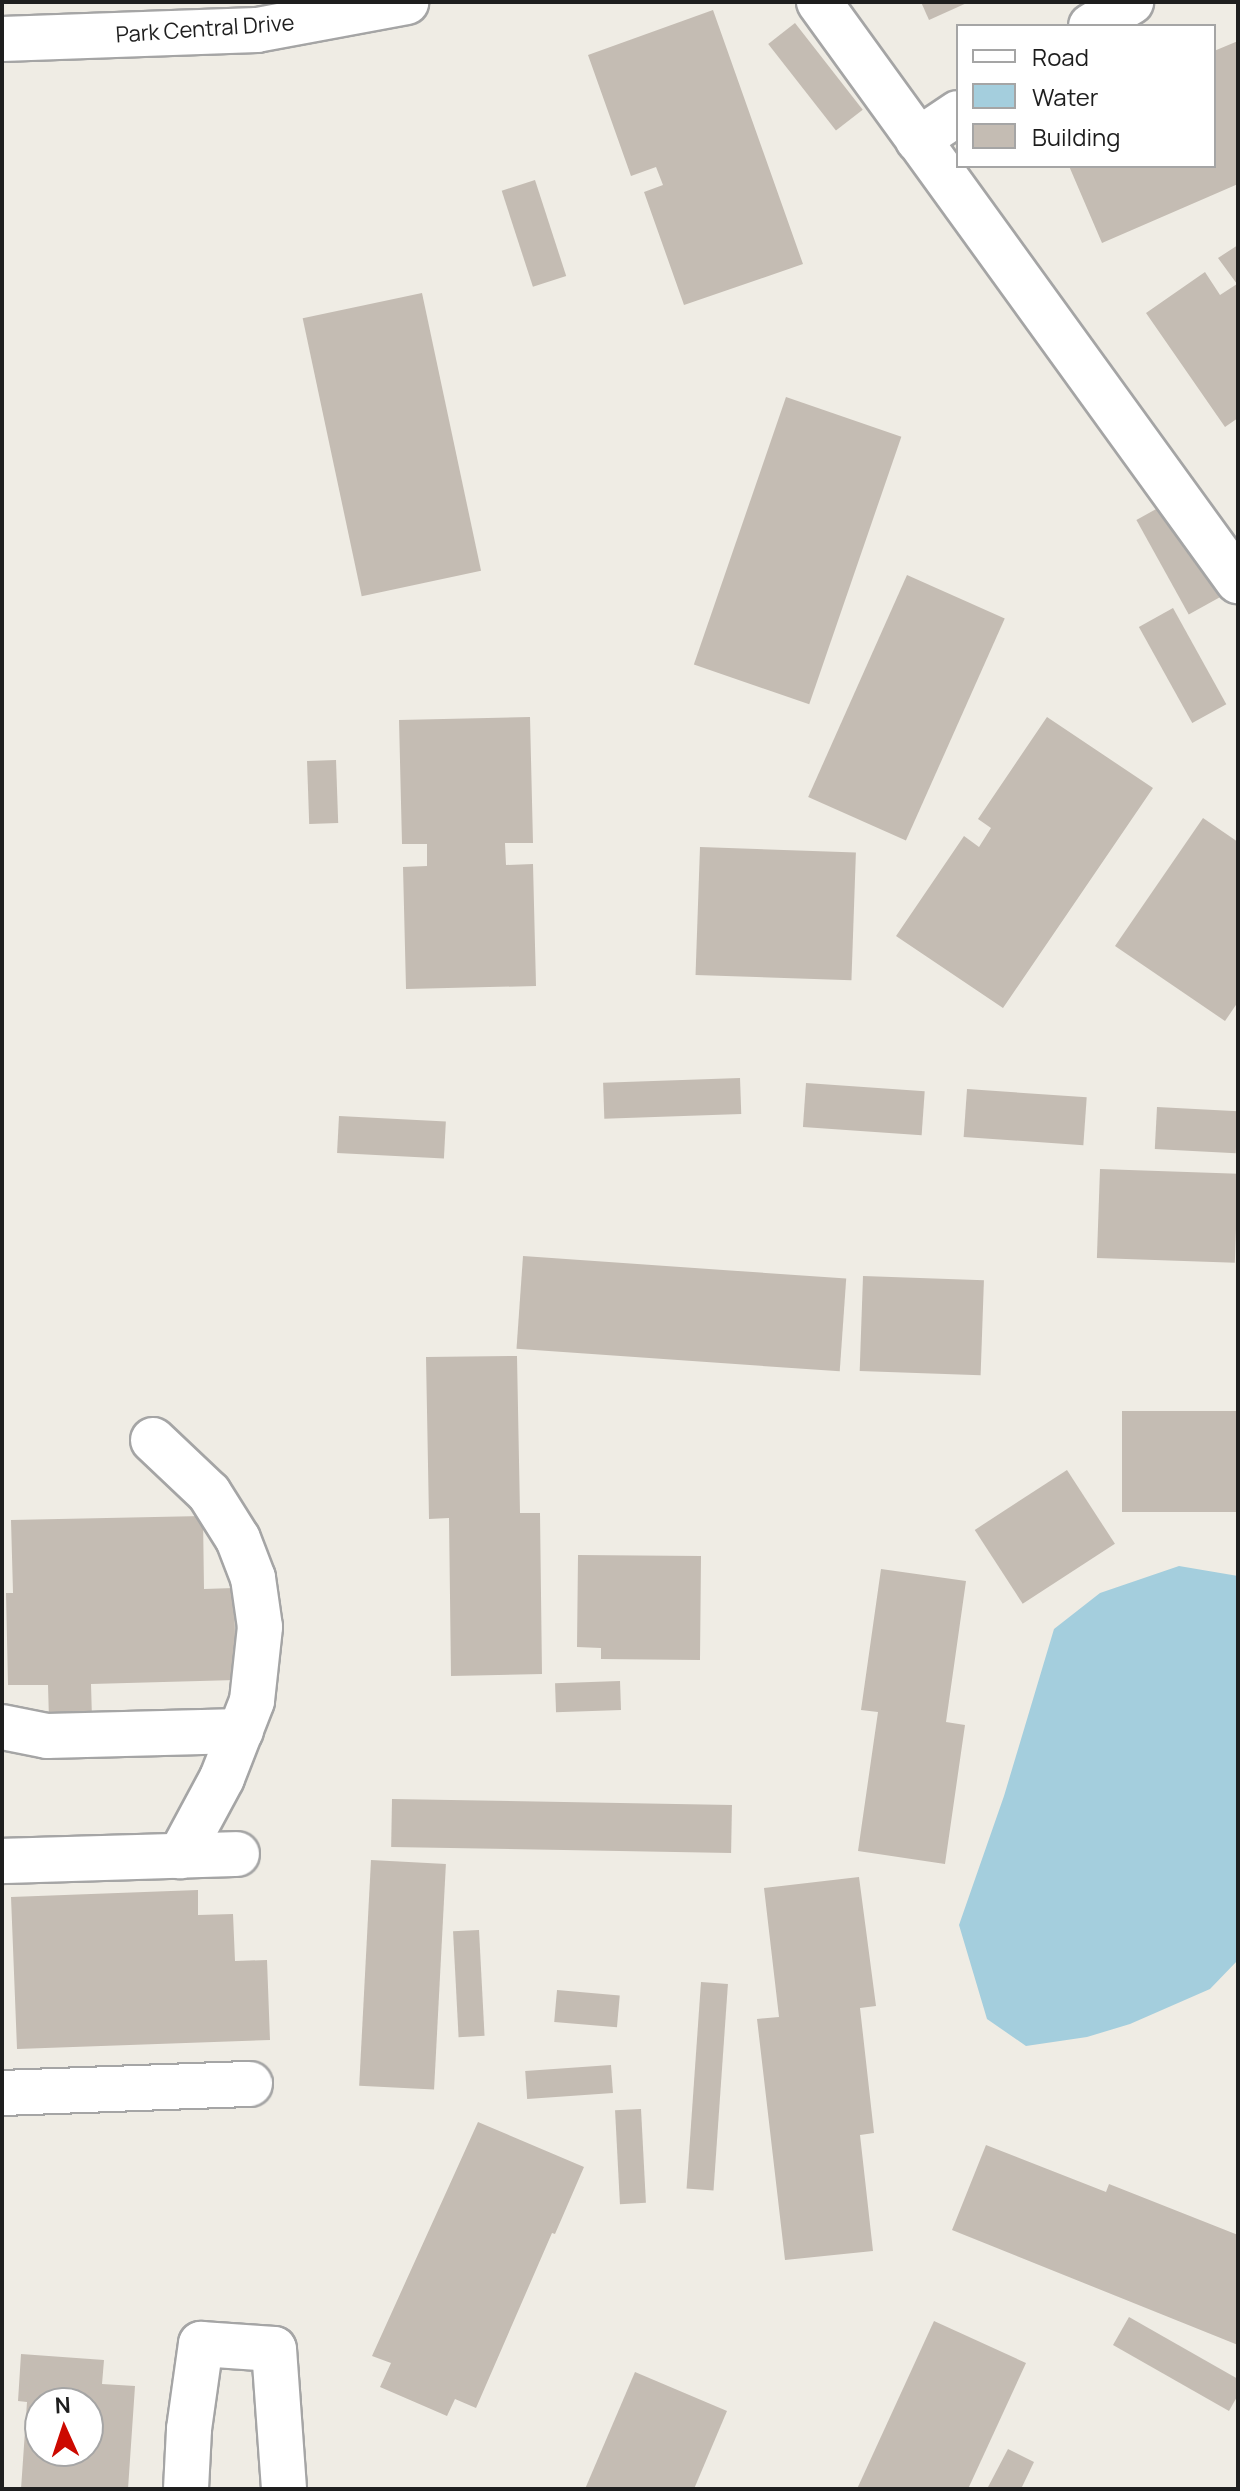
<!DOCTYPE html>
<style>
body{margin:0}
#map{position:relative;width:1240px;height:2491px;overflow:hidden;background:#efece4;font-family:Manrope,sans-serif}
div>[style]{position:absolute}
.water>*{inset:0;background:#a4cedd}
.building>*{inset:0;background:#c4bcb3;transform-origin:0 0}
.roads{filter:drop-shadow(2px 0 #a5a5a5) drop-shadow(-2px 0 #a5a5a5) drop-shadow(0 2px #a5a5a5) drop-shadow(0 -2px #a5a5a5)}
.minor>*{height:44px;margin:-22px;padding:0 22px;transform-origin:22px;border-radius:22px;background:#fff}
span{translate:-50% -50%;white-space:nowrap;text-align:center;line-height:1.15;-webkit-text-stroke:6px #fff;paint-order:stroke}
.street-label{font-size:22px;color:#1e1e1e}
.frame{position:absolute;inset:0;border:4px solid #1e1e1e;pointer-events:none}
.legend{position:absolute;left:956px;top:24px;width:260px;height:144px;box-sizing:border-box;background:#fff;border:2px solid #a5a5a5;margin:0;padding:10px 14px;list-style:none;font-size:24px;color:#1e1e1e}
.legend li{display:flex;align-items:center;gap:16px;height:40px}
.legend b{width:40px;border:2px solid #a5a5a5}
.north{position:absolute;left:24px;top:2387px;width:80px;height:80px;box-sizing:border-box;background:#fff;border:2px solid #a5a5a5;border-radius:50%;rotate:357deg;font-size:22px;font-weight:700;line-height:32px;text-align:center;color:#1e1e1e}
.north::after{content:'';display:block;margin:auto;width:28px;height:36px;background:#cc0900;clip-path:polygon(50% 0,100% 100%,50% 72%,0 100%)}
</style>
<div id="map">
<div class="water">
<div style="clip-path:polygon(1179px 1566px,1238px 1576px,1238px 1960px,1210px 1989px,1130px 2024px,1087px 2037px,1026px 2046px,987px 2019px,959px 1925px,1004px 1796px,1054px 1629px,1100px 1593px)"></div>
</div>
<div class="building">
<div style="clip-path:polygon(921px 2px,969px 2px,929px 20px)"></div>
<div style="clip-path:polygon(713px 10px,803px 264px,684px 305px,644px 192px,663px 185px,656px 167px,631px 176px,588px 55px)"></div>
<div style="left:795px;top:23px;width:110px;height:34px;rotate:52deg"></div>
<div style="clip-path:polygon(1238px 41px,1238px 184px,1102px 243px,1069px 166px,1214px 166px,1214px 51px)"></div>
<div style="left:535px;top:180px;width:101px;height:35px;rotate:72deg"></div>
<div style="clip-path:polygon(1238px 245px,1238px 418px,1225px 427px,1146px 313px,1205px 272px,1220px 295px,1237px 284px,1218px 258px)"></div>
<div style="left:422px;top:293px;width:284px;height:122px;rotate:78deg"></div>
<div style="left:786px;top:397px;width:122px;height:283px;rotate:19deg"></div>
<div style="left:1167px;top:503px;width:108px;height:35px;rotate:61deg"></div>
<div style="left:907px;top:575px;width:107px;height:243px;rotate:24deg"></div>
<div style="left:1173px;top:608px;width:110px;height:39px;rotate:61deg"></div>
<div style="clip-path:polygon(530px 717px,533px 843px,505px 843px,506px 865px,533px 864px,536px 986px,406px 989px,403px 867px,427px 866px,427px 844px,402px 844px,399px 720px)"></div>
<div style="clip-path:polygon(1047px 717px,1153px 788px,1003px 1008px,896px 936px,964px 836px,979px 847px,991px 828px,978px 819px)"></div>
<div style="left:336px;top:760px;width:63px;height:29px;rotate:88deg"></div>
<div style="clip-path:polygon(1203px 818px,1238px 842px,1238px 1002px,1225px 1021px,1115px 946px)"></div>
<div style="left:700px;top:847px;width:156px;height:128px;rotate:2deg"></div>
<div style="left:740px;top:1078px;width:36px;height:137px;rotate:88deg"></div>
<div style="left:806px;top:1083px;width:119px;height:44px;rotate:4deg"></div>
<div style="left:967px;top:1089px;width:120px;height:48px;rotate:4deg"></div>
<div style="left:1157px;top:1107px;width:81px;height:42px;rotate:3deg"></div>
<div style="left:339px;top:1116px;width:107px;height:37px;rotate:3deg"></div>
<div style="left:1100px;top:1169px;width:138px;height:89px;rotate:2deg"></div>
<div style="left:523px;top:1256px;width:324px;height:93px;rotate:4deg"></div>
<div style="left:863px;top:1276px;width:121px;height:95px;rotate:2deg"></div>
<div style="clip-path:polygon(517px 1356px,520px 1513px,540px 1513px,542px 1674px,451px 1676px,449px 1518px,429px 1519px,426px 1357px)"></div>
<div style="left:1122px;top:1411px;width:116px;height:101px"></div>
<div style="left:1067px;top:1470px;width:88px;height:110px;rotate:57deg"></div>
<div style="clip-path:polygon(203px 1516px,204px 1589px,234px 1588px,236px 1680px,91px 1684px,92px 1719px,49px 1720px,48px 1685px,8px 1685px,6px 1593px,13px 1593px,11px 1520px)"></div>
<div style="clip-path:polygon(578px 1555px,701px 1556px,700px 1660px,601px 1659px,601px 1648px,577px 1647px)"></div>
<div style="clip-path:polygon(881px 1569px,966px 1581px,946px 1722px,965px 1725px,945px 1864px,858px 1851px,878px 1712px,861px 1710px)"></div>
<div style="left:620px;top:1681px;width:29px;height:65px;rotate:88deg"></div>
<div style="left:392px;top:1799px;width:340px;height:48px;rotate:1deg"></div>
<div style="left:371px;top:1860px;width:75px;height:226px;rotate:3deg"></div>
<div style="clip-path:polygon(859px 1877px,876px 2006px,860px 2008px,874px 2133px,860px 2135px,873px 2251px,785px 2260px,757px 2019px,779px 2017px,764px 1888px)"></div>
<div style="clip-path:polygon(198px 1890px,198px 1915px,233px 1914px,235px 1961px,267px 1960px,270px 2040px,17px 2049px,11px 1897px)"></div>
<div style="left:479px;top:1930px;width:106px;height:26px;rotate:87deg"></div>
<div style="left:701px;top:1982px;width:27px;height:207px;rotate:4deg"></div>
<div style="left:557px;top:1990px;width:63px;height:32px;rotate:5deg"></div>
<div style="left:611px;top:2065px;width:28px;height:86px;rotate:86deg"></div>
<div style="left:641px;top:2109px;width:94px;height:26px;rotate:87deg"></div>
<div style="clip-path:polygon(478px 2122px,584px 2167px,555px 2234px,552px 2233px,476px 2408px,455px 2399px,447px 2416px,380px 2387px,391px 2363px,372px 2356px)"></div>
<div style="clip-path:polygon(986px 2145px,1106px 2192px,1109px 2184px,1238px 2235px,1238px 2345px,952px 2230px)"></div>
<div style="clip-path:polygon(1129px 2317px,1238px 2379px,1238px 2395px,1229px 2411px,1113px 2345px)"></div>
<div style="clip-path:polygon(934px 2321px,1026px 2363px,968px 2489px,857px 2489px)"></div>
<div style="clip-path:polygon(evenodd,21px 2354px,104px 2360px,102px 2384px,135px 2386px,128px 2489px,21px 2489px,27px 2402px,18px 2401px,21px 2354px,40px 2403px,88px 2403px,88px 2451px,40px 2451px,40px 2403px)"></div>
<div style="clip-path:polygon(635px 2372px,727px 2411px,694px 2489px,585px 2489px)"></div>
<div style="clip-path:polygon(1008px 2449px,1034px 2462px,1021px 2489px,987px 2489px)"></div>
</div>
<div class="roads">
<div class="minor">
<div style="left:819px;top:2px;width:715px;rotate:54.11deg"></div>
<div style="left:1091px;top:26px;width:47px;rotate:-31deg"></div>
<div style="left:2px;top:39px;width:255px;rotate:-2deg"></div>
<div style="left:257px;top:30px;width:152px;rotate:-10.6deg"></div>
<div style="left:918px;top:140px;width:48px;rotate:-34deg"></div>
<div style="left:153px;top:1440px;width:77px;rotate:43.4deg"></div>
<div style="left:209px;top:1493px;width:54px;rotate:57.8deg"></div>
<div style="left:238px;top:1539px;width:42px;rotate:69deg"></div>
<div style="left:253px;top:1578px;width:49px;rotate:81.9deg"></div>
<div style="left:260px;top:1627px;width:74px;rotate:96.2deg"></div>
<div style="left:252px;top:1701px;width:83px;rotate:111.3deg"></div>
<div style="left:222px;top:1778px;width:89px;rotate:118.3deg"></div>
<div style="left:2px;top:1727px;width:46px;rotate:11.3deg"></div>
<div style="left:47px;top:1736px;width:194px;rotate:-1.5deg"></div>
<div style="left:2px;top:1861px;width:235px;rotate:-1.7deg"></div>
<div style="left:2px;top:2093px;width:248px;rotate:-2.1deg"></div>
<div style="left:186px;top:2489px;width:60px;rotate:-87.1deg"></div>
<div style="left:189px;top:2429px;width:86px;rotate:-82deg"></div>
<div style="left:201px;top:2344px;width:73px;rotate:3.9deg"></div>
<div style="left:274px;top:2349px;width:140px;rotate:85.9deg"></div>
</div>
</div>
<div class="street-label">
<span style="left:205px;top:29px;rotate:-4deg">Park Central Drive</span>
</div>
<div class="frame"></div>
<ul class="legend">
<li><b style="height:10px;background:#fff"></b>Road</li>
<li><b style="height:22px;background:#a4cedd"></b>Water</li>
<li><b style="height:22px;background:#c4bcb3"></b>Building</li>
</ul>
<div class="north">N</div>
</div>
